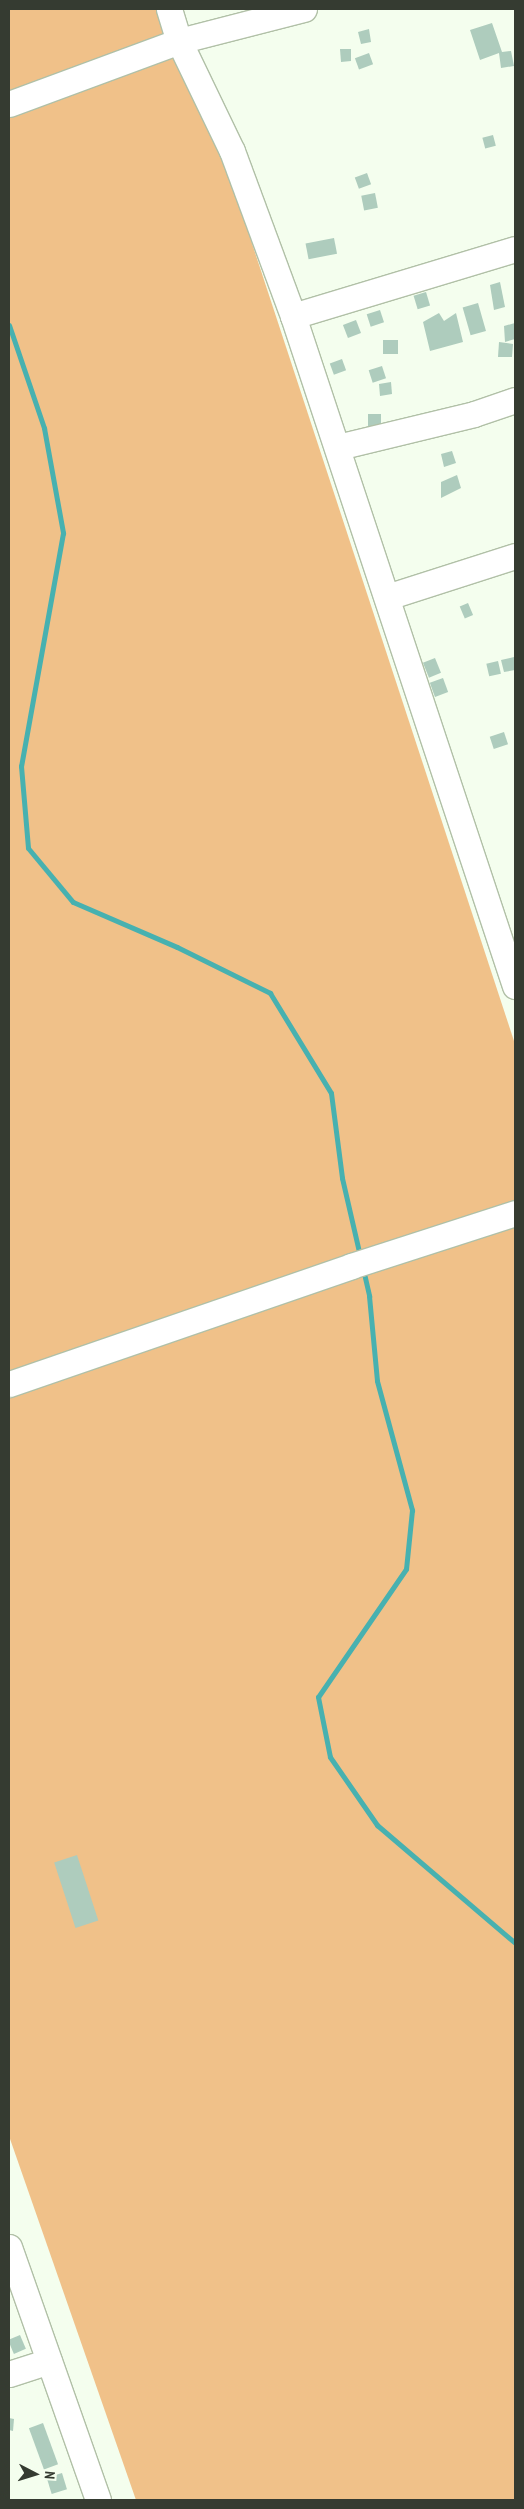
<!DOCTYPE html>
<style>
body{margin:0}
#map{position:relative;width:524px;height:2509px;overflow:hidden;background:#f4feee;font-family:"PT Sans Narrow",sans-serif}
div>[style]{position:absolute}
.green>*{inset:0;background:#f0c189}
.stream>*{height:5px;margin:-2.5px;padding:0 2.5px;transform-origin:2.5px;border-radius:2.5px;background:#47b1b0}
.building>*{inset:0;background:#aeccbd;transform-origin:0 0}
.roads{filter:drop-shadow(1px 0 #b1c0a7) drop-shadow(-1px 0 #b1c0a7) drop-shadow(0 1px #b1c0a7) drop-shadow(0 -1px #b1c0a7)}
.minor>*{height:25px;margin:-12.5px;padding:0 12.5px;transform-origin:12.5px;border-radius:12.5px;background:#fff}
span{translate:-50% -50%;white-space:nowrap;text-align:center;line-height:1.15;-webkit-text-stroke:4px #f4feee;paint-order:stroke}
.frame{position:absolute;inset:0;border:10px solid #353b31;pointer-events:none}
.north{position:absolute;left:10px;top:2449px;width:50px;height:50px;-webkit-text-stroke:4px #f4feee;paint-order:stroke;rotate:95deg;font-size:14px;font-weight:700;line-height:20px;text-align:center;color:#353b31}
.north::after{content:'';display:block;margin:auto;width:18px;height:22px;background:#353b31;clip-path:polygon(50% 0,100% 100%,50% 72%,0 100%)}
</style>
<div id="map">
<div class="green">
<div style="clip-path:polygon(9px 9px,175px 9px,515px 1044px,515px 2500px,136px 2500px,9px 2136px)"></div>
</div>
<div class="stream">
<div style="left:9px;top:325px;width:109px;rotate:71.2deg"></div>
<div style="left:44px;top:428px;width:107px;rotate:79.7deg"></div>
<div style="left:63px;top:533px;width:237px;rotate:100.2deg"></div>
<div style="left:21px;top:766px;width:82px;rotate:85.1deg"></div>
<div style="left:28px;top:848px;width:70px;rotate:50.2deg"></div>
<div style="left:73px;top:902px;width:113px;rotate:23.4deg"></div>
<div style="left:177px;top:947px;width:104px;rotate:26.3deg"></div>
<div style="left:270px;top:993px;width:117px;rotate:58.6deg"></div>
<div style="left:331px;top:1093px;width:86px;rotate:82.6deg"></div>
<div style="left:342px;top:1178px;width:80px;rotate:77deg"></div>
<div style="left:363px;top:1269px;width:28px;rotate:77deg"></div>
<div style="left:369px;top:1296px;width:85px;rotate:84.6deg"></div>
<div style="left:377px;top:1381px;width:134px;rotate:74.8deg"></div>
<div style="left:412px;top:1510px;width:59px;rotate:95.8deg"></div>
<div style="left:406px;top:1569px;width:155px;rotate:124.5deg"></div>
<div style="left:318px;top:1697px;width:61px;rotate:78.7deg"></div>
<div style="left:330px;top:1757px;width:83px;rotate:55.3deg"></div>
<div style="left:377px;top:1825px;width:182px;rotate:40.5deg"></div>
</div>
<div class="building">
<div style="clip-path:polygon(492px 23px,502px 52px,511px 51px,514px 66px,501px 68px,499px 53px,480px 60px,470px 30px)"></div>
<div style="clip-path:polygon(369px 29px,371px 42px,361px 44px,358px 32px)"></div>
<div style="clip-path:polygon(340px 49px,351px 49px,351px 61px,341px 62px)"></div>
<div style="left:369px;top:53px;width:12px;height:15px;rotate:70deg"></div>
<div style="left:493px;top:135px;width:11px;height:11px;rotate:75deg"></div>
<div style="left:367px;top:173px;width:12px;height:13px;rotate:70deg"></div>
<div style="left:375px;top:193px;width:15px;height:14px;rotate:79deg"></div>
<div style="left:334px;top:238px;width:16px;height:29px;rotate:79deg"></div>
<div style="clip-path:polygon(500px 282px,505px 307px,494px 310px,490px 285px)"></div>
<div style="left:426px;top:292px;width:14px;height:13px;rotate:73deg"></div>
<div style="left:478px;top:303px;width:29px;height:16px;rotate:74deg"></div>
<div style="left:380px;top:310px;width:13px;height:14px;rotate:72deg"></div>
<div style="clip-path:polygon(439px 313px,444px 321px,456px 313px,463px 342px,430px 351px,423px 322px)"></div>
<div style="left:356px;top:320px;width:14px;height:14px;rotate:69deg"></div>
<div style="clip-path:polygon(515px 323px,515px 339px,505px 342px,504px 326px)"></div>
<div style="left:398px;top:340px;width:14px;height:15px;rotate:90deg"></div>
<div style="clip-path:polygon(499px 342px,513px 344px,512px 357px,498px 357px)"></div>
<div style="left:342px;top:359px;width:12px;height:13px;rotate:70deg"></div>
<div style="left:382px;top:366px;width:13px;height:14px;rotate:72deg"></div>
<div style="clip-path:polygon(391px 382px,392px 394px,380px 396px,379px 384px)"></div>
<div style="left:381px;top:414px;width:12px;height:13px;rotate:90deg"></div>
<div style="clip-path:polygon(452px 451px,456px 463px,444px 467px,441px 454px)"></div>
<div style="clip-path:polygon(457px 475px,461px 488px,441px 498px,441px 482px)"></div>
<div style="left:468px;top:603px;width:13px;height:9px;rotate:67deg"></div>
<div style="clip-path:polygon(514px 657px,515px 670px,504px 672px,501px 660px)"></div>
<div style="left:435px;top:658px;width:16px;height:13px;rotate:68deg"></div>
<div style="left:498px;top:661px;width:13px;height:12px;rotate:77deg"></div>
<div style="left:443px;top:678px;width:15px;height:14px;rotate:70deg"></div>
<div style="left:504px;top:732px;width:13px;height:15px;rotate:72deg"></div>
<div style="left:77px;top:1855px;width:69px;height:24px;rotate:72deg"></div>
<div style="left:20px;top:2335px;width:15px;height:13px;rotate:67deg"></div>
<div style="clip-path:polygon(9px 2418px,14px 2419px,13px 2431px,9px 2430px)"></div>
<div style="left:43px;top:2423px;width:44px;height:15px;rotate:70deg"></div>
<div style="left:62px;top:2473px;width:17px;height:16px;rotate:73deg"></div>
</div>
<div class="roads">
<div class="minor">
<div style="left:169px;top:9px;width:34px;rotate:73deg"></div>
<div style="left:179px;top:41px;width:122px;rotate:64.3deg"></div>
<div style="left:232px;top:151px;width:176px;rotate:69.7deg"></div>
<div style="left:293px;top:316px;width:706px;rotate:71.67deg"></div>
<div style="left:9px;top:104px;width:181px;rotate:-20.3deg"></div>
<div style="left:179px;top:41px;width:129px;rotate:-14.4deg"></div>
<div style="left:293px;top:316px;width:232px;rotate:-16.8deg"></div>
<div style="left:338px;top:447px;width:140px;rotate:-13.6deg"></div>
<div style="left:474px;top:414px;width:43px;rotate:-18.9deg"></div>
<div style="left:387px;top:597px;width:134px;rotate:-17.8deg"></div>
<div style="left:9px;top:1384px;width:362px;rotate:-19deg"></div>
<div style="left:351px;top:1266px;width:172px;rotate:-17.9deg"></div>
<div style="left:9px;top:2247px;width:268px;rotate:70.6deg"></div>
<div style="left:9px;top:2374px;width:42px;rotate:-18deg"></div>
</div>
</div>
<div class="frame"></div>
<div class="north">N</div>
</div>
